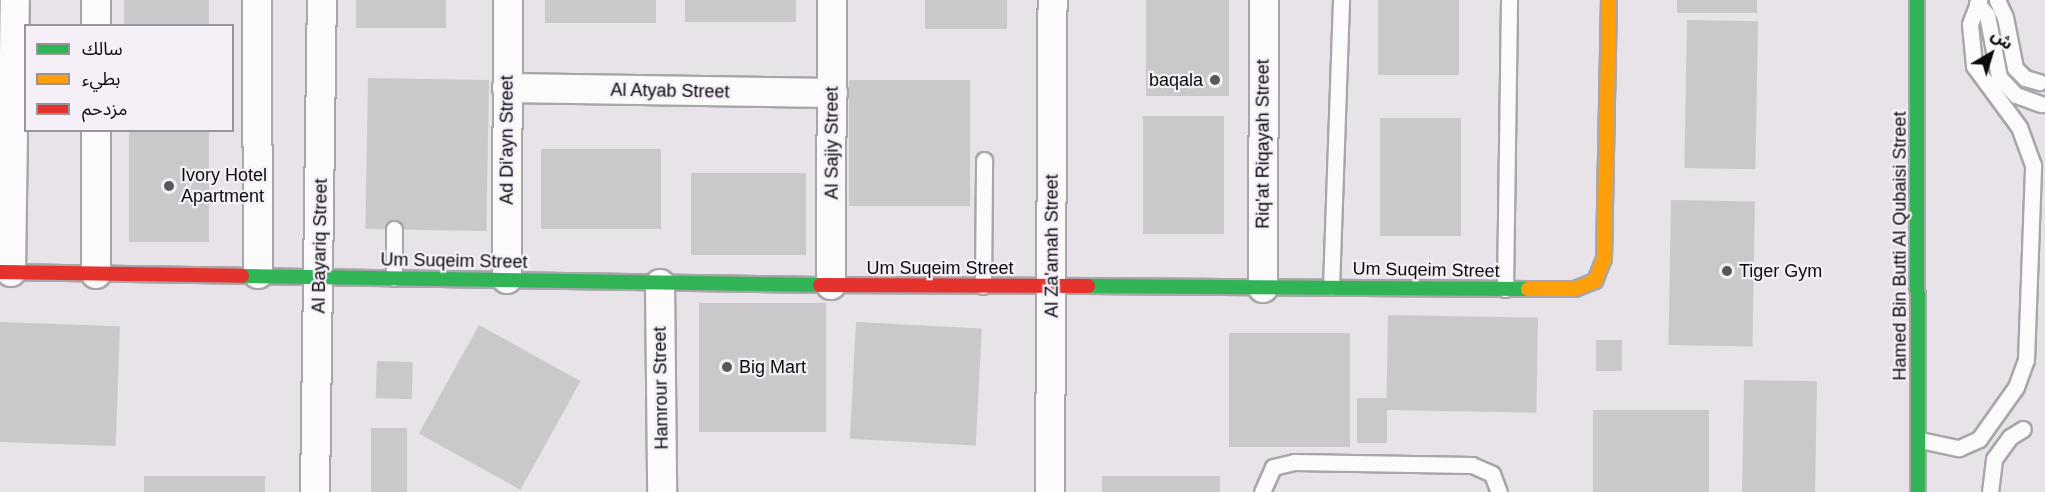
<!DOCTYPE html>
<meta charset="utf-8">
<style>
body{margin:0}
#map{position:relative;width:2045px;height:492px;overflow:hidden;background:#e7e3e8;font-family:Helvetica,"Noto Sans Arabic",sans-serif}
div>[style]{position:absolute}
.building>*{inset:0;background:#cac8cb;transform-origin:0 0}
.roads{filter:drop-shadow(2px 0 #a9a6aa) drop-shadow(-2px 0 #a9a6aa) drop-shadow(0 2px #a9a6aa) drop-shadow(0 -2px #a9a6aa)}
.lane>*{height:15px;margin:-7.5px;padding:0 7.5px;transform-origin:7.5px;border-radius:7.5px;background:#fbfbfc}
.street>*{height:28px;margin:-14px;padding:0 14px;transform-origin:14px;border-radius:14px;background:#fbfbfc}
.fast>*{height:14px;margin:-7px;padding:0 7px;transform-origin:7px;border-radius:7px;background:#30b455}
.slow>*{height:14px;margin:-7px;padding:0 7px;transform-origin:7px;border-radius:7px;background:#ff9f0a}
.jam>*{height:14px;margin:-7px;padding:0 7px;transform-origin:7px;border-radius:7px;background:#e5322d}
.dots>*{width:16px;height:16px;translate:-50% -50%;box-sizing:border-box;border:3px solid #f5eff7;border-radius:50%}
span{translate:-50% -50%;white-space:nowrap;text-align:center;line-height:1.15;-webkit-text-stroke:4.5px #f5eff7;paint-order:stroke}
.poi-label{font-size:18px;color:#0d0b0e}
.right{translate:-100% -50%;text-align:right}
.left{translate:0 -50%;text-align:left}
.street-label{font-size:18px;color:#0d0b0e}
.legend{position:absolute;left:24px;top:24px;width:210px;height:108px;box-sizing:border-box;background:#f5eff7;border:2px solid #98949a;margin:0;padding:8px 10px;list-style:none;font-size:18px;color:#0d0b0e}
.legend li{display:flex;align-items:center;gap:12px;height:30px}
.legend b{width:30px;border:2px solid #98949a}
.north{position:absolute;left:1961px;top:24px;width:60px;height:60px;-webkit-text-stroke:4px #f5eff7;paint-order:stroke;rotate:38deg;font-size:16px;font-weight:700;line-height:24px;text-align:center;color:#0d0b0e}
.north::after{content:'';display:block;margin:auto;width:21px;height:27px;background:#0d0b0e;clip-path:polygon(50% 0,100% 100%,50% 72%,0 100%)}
</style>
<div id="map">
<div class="building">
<div style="left:124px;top:0;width:85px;height:26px"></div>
<div style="left:356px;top:0;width:90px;height:28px"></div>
<div style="left:545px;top:0;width:111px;height:23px"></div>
<div style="left:685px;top:0;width:111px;height:22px"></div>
<div style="left:925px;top:0;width:82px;height:29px"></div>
<div style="left:1146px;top:0;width:83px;height:96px"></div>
<div style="left:1378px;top:0;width:81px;height:75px"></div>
<div style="left:1677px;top:0;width:80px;height:13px"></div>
<div style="left:1687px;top:20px;width:71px;height:148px;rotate:1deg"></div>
<div style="left:368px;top:78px;width:121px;height:151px;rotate:1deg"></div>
<div style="left:849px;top:80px;width:121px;height:126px"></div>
<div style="left:1143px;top:116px;width:81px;height:118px"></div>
<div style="left:1380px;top:118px;width:81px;height:118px"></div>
<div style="left:129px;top:130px;width:80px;height:112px"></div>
<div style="left:541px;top:149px;width:120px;height:80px"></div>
<div style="left:691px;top:173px;width:115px;height:82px"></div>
<div style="left:1671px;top:200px;width:84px;height:145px;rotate:1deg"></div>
<div style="left:699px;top:303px;width:127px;height:129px"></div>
<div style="left:1388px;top:315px;width:150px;height:95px;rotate:1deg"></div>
<div style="left:0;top:322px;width:120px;height:120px;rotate:2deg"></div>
<div style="left:856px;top:322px;width:126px;height:117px;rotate:3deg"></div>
<div style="left:479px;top:325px;width:116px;height:124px;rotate:29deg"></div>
<div style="left:1229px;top:333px;width:121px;height:114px"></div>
<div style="left:1596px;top:340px;width:26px;height:31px"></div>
<div style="left:377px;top:361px;width:36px;height:37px;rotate:2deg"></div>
<div style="left:1744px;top:380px;width:73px;height:112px;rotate:1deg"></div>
<div style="left:1357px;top:398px;width:30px;height:45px"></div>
<div style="left:1593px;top:410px;width:116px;height:82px"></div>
<div style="left:371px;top:428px;width:36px;height:64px"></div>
<div style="left:265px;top:476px;width:16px;height:121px;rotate:90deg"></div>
<div style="left:1220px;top:476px;width:16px;height:118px;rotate:90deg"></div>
</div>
<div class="roads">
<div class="lane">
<div style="left:1997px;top:0;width:19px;rotate:65deg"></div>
<div style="left:2005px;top:17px;width:52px;rotate:78.9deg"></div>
<div style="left:2015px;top:68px;width:14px;rotate:45deg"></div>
<div style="left:2025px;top:78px;width:15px;rotate:16deg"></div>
<div style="left:1977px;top:3px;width:16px;rotate:50deg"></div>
<div style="left:1987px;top:15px;width:63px;rotate:79deg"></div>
<div style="left:1999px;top:77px;width:25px;rotate:47deg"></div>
<div style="left:2016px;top:95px;width:27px;rotate:20deg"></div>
<div style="left:394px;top:278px;width:49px;rotate:-90deg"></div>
<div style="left:983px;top:286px;width:126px;rotate:-89.5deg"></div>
<div style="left:1331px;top:287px;width:287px;rotate:-88deg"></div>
<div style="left:1505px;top:289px;width:289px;rotate:-89.2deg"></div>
<div style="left:1920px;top:440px;width:40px;rotate:12deg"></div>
<div style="left:1959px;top:448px;width:22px;rotate:-24deg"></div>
<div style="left:1979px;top:439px;width:64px;rotate:-54.6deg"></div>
<div style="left:2016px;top:387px;width:29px;rotate:-70deg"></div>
<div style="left:2026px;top:360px;width:195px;rotate:-87.9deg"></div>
<div style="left:2033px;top:165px;width:40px;rotate:-110.2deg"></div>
<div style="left:2019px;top:127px;width:76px;rotate:-126.4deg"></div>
<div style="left:1974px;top:66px;width:42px;rotate:-95.4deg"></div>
<div style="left:1970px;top:24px;width:26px;rotate:-69deg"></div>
<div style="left:1262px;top:492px;width:27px;rotate:-66deg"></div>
<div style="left:1273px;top:467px;width:22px;rotate:-13deg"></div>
<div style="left:1294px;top:462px;width:178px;rotate:1deg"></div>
<div style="left:1472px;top:465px;width:22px;rotate:24deg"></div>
<div style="left:1492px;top:474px;width:19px;rotate:69deg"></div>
<div style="left:1990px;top:492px;width:33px;rotate:-83deg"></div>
<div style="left:1994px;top:459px;width:27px;rotate:-54deg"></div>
<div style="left:2010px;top:437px;width:15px;rotate:-32deg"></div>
</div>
<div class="street">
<div style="left:257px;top:0;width:274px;rotate:89.8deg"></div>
<div style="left:96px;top:26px;width:26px;rotate:-90deg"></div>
<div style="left:507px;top:88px;width:326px;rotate:0.9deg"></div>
<div style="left:11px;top:272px;width:272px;rotate:-89.2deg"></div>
<div style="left:96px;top:274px;width:144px;rotate:-90deg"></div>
<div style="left:507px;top:279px;width:279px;rotate:-89.8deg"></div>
<div style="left:660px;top:284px;width:208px;rotate:89.4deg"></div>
<div style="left:831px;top:285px;width:285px;rotate:-89.8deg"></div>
<div style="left:1263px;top:288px;width:288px;rotate:-89.8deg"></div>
<div style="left:315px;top:492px;width:492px;rotate:-89.2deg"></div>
<div style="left:1050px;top:492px;width:492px;rotate:-89.7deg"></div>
</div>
<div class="fast">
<div style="left:1917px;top:0;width:492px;rotate:89.9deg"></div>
<div style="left:242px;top:276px;width:578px;rotate:0.89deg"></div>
<div style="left:1088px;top:286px;width:440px;rotate:0.4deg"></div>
</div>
<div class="slow">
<div style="left:1528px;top:289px;width:47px"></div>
<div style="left:1575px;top:289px;width:22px;rotate:-22deg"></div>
<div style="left:1595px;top:281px;width:24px;rotate:-68deg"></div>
<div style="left:1604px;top:259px;width:259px;rotate:-88.9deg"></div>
</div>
<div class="jam">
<div style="left:0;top:272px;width:242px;rotate:0.9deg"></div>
<div style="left:820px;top:285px;width:268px;rotate:0.2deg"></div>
</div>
</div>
<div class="dots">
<div style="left:1215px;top:80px;background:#59575a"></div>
<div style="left:169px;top:186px;background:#59575a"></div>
<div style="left:1727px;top:271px;background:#59575a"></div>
<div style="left:727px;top:367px;background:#59575a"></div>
</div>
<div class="poi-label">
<span class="right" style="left:1203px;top:80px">baqala</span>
<span class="left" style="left:181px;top:186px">Ivory Hotel<br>Apartment</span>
<span class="left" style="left:1739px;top:271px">Tiger Gym</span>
<span class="left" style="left:739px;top:367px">Big Mart</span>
</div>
<div class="street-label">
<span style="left:670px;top:91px;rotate:1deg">Al Atyab Street</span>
<span style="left:507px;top:140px;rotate:-90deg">Ad Di'ayn Street</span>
<span style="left:832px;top:143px;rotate:-90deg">Al Sajiy Street</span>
<span style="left:1263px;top:144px;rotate:-90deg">Riq'at Riqayah Street</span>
<span style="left:320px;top:246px;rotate:-89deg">Al Bayariq Street</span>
<span style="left:1052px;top:246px;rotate:-90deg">Al Za'amah Street</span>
<span style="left:1900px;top:246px;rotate:-90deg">Hamed Bin Butti Al Qubaisi Street</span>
<span style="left:454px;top:261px;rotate:1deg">Um Suqeim Street</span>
<span style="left:940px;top:268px">Um Suqeim Street</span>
<span style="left:1426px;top:270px;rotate:1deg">Um Suqeim Street</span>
<span style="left:661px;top:388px;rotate:-91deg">Hamrour Street</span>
</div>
<ul class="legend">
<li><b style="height:8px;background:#30b455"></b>سالك</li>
<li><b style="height:8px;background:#ff9f0a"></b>بطيء</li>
<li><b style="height:8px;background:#e5322d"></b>مزدحم</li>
</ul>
<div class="north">ش</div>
</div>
